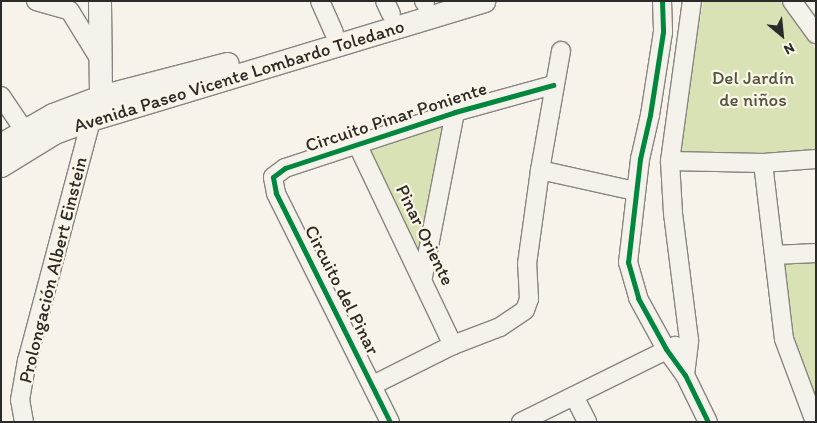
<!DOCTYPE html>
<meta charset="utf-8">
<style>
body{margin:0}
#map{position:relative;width:817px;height:423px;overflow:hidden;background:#f7f3ea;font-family:Itim,sans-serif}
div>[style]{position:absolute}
.green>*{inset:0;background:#d9e2b5}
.roads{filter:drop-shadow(1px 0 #878581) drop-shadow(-1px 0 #878581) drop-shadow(0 1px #878581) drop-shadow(0 -1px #878581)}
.minor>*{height:18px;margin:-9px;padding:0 9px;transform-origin:9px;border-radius:9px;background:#f5f2ec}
.major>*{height:22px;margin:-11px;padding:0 11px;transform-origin:11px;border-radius:11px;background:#f5f2ec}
.cycleway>*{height:5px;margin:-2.5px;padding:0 2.5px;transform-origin:2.5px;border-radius:2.5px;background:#00873e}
span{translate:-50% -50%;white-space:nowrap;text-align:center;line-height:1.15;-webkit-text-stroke:4.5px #fcf5e5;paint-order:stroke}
.street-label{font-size:19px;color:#2b2b2b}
.park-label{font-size:19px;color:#505542}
.frame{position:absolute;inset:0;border:2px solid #2b2b2b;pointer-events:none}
.north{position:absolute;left:757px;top:10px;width:50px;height:50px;-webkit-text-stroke:4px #fcf5e5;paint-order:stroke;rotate:152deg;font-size:14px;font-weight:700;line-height:20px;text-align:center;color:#2b2b2b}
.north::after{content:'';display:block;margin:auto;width:18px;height:22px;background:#2b2b2b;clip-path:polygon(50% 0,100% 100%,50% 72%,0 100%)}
</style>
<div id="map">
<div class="green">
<div style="clip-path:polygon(703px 1px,780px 1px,816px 49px,816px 151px,769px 154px,679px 152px)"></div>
<div style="clip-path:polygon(449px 120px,420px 257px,364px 147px)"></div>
<div style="clip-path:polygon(816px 261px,816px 406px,794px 347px,785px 263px)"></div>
</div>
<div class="roads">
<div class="minor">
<div style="left:36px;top:1px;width:35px;rotate:16deg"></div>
<div style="left:70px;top:11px;width:57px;rotate:58.5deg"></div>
<div style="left:320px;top:1px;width:34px;rotate:66deg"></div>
<div style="left:385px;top:1px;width:14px;rotate:65deg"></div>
<div style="left:424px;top:1px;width:2px;rotate:63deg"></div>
<div style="left:662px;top:1px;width:31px;rotate:88deg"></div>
<div style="left:663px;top:32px;width:84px;rotate:98.9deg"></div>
<div style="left:650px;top:115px;width:45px;rotate:102.8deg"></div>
<div style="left:640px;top:159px;width:104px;rotate:96.6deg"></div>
<div style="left:628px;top:262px;width:37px;rotate:74deg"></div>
<div style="left:638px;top:298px;width:58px;rotate:61.2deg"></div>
<div style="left:666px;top:349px;width:32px;rotate:54deg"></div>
<div style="left:685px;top:375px;width:52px;rotate:63.9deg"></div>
<div style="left:792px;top:1px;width:41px;rotate:54deg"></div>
<div style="left:1px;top:96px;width:41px;rotate:55.9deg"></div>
<div style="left:357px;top:144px;width:223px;rotate:64.5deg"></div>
<div style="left:670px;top:161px;width:93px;rotate:1.2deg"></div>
<div style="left:763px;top:163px;width:53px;rotate:-4.3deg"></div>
<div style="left:763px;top:163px;width:177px;rotate:83.2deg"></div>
<div style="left:784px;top:339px;width:89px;rotate:69.5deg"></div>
<div style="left:540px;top:170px;width:97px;rotate:12.5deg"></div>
<div style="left:774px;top:255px;width:42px;rotate:-2.7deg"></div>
<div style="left:423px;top:277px;width:168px;rotate:-79deg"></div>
<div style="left:685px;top:375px;width:35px;rotate:-83deg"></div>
<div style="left:689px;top:340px;width:128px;rotate:-97.2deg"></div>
<div style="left:673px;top:213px;width:52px;rotate:-93.3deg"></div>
<div style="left:670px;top:161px;width:162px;rotate:-82.2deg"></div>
<div style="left:373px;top:385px;width:89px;rotate:-26.6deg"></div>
<div style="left:453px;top:345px;width:50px;rotate:-21deg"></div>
<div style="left:500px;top:327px;width:30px;rotate:-34deg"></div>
<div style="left:525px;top:310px;width:12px;rotate:-70deg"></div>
<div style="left:529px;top:299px;width:35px;rotate:-93deg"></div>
<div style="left:527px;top:264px;width:95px;rotate:-82.1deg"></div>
<div style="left:540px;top:170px;width:121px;rotate:-80deg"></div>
<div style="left:574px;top:396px;width:29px;rotate:63deg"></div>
<div style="left:24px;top:422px;width:22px;rotate:-100deg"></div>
<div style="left:20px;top:400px;width:40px;rotate:-80deg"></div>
<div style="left:27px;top:361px;width:249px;rotate:-75.1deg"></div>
<div style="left:390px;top:422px;width:256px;rotate:-116.5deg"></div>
<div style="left:276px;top:193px;width:16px;rotate:-101deg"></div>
<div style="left:273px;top:177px;width:15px;rotate:-37deg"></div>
<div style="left:285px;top:168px;width:179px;rotate:-18.2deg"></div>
<div style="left:455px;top:112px;width:102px;rotate:-15.4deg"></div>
<div style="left:521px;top:422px;width:172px;rotate:-26.3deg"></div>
</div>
<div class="major">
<div style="left:95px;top:110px;width:14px;rotate:-65deg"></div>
<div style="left:101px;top:97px;width:96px;rotate:-90.6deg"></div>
<div style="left:1px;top:145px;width:60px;rotate:-30deg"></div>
<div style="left:53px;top:115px;width:51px;rotate:-20.6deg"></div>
<div style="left:101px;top:97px;width:131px;rotate:-14.6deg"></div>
<div style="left:1px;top:166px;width:63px;rotate:-31.4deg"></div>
<div style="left:55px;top:133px;width:38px;rotate:-20deg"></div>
<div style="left:91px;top:120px;width:411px;rotate:-16.8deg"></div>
</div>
</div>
<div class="cycleway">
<div style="left:662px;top:1px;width:31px;rotate:88deg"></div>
<div style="left:663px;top:32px;width:84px;rotate:98.9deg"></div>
<div style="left:650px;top:115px;width:45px;rotate:102.8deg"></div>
<div style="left:640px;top:159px;width:104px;rotate:96.6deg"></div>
<div style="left:628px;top:262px;width:37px;rotate:74deg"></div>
<div style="left:638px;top:298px;width:58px;rotate:61.2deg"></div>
<div style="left:666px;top:349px;width:32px;rotate:54deg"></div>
<div style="left:685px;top:375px;width:52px;rotate:63.9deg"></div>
<div style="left:390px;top:422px;width:256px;rotate:-116.5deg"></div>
<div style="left:276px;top:193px;width:16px;rotate:-101deg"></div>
<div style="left:273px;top:177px;width:15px;rotate:-37deg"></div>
<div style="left:285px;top:168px;width:179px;rotate:-18.2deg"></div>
<div style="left:455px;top:112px;width:102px;rotate:-15.4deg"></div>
</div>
<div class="street-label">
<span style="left:239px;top:76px;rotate:-17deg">Avenida Paseo Vicente Lombardo Toledano</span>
<span style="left:396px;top:117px;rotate:-18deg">Circuito Pinar Poniente</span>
<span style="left:425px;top:235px;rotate:64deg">Pinar Oriente</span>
<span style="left:53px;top:270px;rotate:-76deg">Prolongación Albert Einstein</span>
<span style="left:342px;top:290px;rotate:63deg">Circuito del Pinar</span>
</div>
<div class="park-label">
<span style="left:753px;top:89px">Del Jardín<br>de niños</span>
</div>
<div class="frame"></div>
<div class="north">N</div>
</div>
